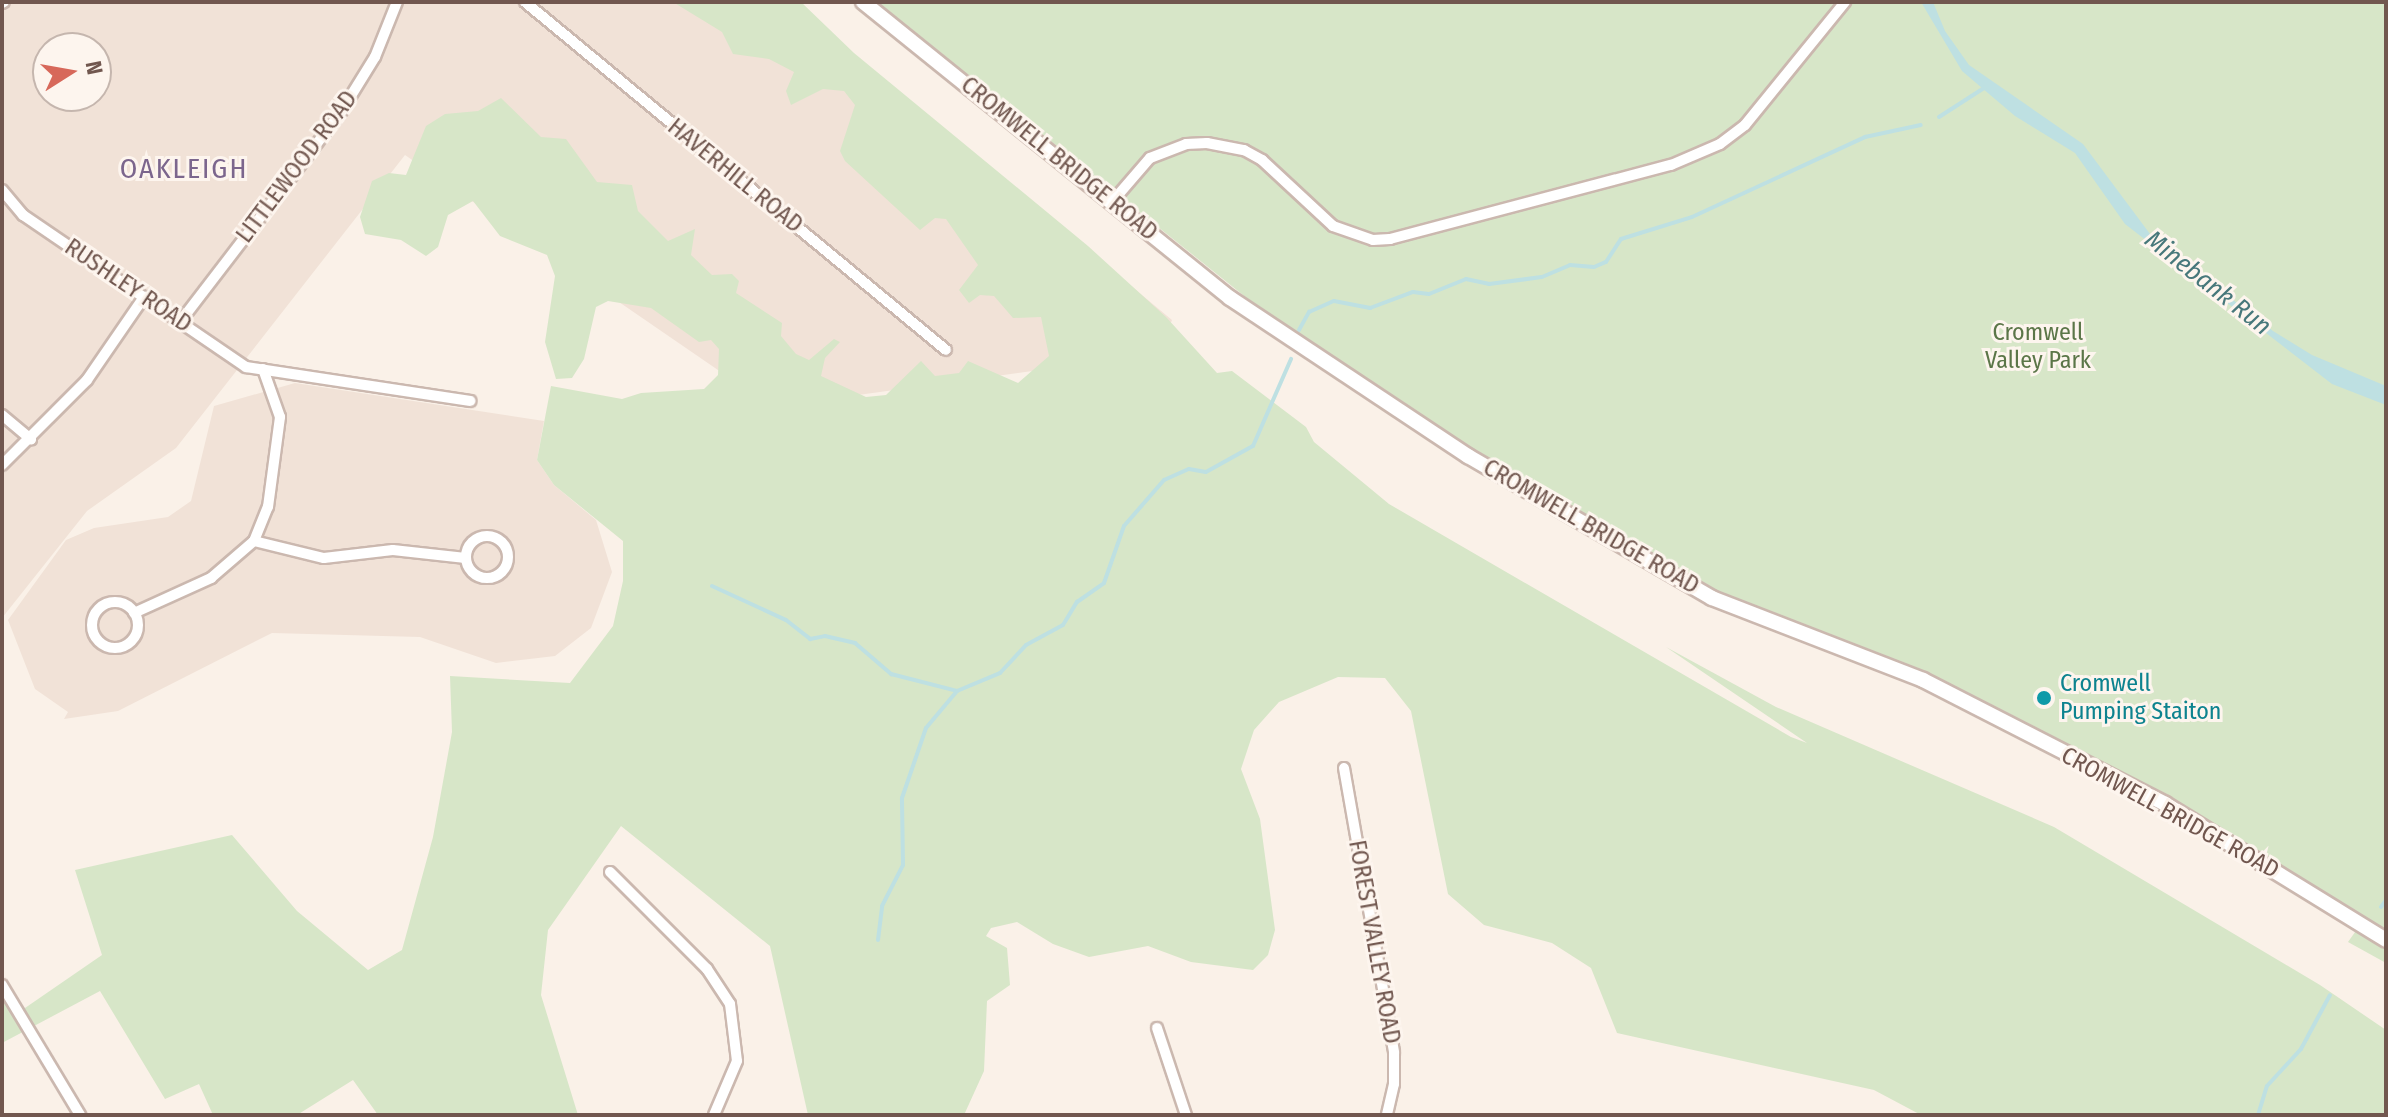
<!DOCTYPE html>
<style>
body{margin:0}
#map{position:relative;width:2388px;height:1117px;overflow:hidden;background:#faf1e8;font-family:"Fira Sans Condensed",sans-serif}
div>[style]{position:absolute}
.residential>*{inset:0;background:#f1e2d7}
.green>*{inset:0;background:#d7e6c8}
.water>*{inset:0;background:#bee0e2}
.stream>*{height:4px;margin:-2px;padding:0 2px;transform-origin:2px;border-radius:2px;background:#bee0e2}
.roads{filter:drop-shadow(2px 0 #cbb8af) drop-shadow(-2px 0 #cbb8af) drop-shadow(0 2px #cbb8af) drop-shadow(0 -2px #cbb8af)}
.minor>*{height:10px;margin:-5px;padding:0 5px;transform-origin:5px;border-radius:5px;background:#fff}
.minor>.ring{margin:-5px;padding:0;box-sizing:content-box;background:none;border:10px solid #fff;border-radius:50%}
.secondary>*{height:14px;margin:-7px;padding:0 7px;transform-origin:7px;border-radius:7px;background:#fff}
.dots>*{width:22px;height:22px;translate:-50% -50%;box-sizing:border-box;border:4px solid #fdf5ee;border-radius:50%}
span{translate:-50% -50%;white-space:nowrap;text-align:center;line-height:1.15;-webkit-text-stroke:6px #fdf5ee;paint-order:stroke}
.street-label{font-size:24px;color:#71574f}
.park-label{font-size:24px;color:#5b7648}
.culture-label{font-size:24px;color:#0d838f}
.left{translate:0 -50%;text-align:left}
.water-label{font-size:26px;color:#47787b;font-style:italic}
.quarter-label{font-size:28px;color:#7c668d;letter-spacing:2px}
.frame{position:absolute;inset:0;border:4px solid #71574f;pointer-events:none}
.north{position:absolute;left:32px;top:32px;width:80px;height:80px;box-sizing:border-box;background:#fdf5ee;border:2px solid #c5b6ae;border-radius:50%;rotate:79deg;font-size:22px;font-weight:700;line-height:32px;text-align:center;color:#71574f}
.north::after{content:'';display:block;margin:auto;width:28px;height:36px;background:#d7685a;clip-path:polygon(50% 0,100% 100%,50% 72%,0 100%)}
</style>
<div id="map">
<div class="residential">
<div style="clip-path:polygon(evenodd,2px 2px,798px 2px,828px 34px,1172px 320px,1157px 354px,858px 395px,750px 392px,405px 155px,176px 448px,87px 511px,2px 618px,2px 2px,48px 48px,96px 48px,96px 96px,48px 96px,48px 48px)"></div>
<div style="clip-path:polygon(295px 383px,544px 421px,537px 460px,554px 485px,596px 520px,612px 572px,591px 628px,555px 656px,496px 663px,420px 637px,272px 633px,118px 711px,64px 719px,68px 712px,35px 689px,8px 620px,66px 540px,94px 528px,168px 517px,191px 501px,214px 406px)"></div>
</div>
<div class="green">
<div style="clip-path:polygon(673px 2px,801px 2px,854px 53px,1088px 246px,1166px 317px,1217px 373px,1232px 371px,1306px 427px,1314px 442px,1389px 504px,1791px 737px,1807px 743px,1666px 647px,1776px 707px,2054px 827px,2320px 985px,2386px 1030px,2386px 1115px,1921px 1115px,1874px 1090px,1617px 1033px,1591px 968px,1552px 943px,1484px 925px,1448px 894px,1411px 711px,1385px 678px,1338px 677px,1279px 702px,1254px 730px,1241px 769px,1260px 819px,1275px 930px,1268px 955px,1253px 970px,1191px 962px,1148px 946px,1089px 957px,1053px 944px,1017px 922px,991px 928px,986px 936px,1007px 948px,1010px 985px,987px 1001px,984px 1071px,964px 1115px,808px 1115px,770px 946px,621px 826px,548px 930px,541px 995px,578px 1115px,378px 1115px,353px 1080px,297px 1115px,213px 1115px,199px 1084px,165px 1099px,100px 991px,2px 1043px,2px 999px,25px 1008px,102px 955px,75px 870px,232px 835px,297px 911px,368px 970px,402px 950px,433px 837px,452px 732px,450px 676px,570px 683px,613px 626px,623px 581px,623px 541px,554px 485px,537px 460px,551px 386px,622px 399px,641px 393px,704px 389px,718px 375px,719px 349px,711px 340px,699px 342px,651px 308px,608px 301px,596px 307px,584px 359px,572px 378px,556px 379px,545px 342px,555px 276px,547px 255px,500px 236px,473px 201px,448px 215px,438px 247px,426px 256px,401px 240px,365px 234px,360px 217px,372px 181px,389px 173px,406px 175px,426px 126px,445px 114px,478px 111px,501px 98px,541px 137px,566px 139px,597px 182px,632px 185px,638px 211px,668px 241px,695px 229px,691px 255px,712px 275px,732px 274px,739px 281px,736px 293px,782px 323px,781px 336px,796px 354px,809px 360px,834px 339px,840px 342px,825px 358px,821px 376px,866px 397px,886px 395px,921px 361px,935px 376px,959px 373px,968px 361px,1018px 383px,1049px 356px,1041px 317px,1013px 318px,994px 296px,980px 295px,969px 303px,959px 290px,978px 265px,946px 219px,935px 218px,920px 230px,845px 161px,840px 151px,855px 105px,844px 91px,823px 89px,791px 105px,786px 91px,794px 72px,769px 59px,733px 54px,722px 32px)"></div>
<div style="clip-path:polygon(877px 2px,2386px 2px,2386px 963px,2348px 942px,2365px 918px,2193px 812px,1950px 684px,1731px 600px,1471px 449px,1314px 349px,1248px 299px)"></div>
</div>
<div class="water">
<div style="clip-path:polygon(1921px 2px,1933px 2px,1945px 31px,1969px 65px,2083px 144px,2153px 238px,2273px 331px,2312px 355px,2386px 386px,2386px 405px,2332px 384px,2125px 224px,2075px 153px,2015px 116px,1962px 71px)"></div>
</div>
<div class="stream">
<div style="left:1939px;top:117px;width:54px;rotate:-32.8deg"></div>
<div style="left:1299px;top:330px;width:21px;rotate:-61deg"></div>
<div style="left:1309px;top:312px;width:27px;rotate:-24deg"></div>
<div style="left:1334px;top:301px;width:37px;rotate:11deg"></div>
<div style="left:1370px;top:308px;width:46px;rotate:-20.4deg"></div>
<div style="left:1413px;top:292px;width:16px;rotate:7deg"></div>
<div style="left:1429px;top:294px;width:40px;rotate:-22deg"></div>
<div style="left:1466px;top:279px;width:24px;rotate:12deg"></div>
<div style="left:1489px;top:284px;width:53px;rotate:-7.5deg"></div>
<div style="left:1542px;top:277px;width:30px;rotate:-23deg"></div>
<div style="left:1570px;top:265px;width:24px;rotate:5deg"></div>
<div style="left:1594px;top:267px;width:13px;rotate:-23deg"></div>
<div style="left:1606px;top:262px;width:27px;rotate:-57deg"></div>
<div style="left:1621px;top:239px;width:74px;rotate:-17.2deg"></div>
<div style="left:1692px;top:217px;width:191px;rotate:-24.8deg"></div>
<div style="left:1865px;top:137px;width:57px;rotate:-12.1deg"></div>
<div style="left:712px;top:586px;width:81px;rotate:24.7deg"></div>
<div style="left:786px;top:620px;width:31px;rotate:38deg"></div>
<div style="left:810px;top:639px;width:15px;rotate:-11deg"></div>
<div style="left:825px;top:636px;width:31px;rotate:13deg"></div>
<div style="left:855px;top:643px;width:48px;rotate:40.7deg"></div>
<div style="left:891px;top:674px;width:68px;rotate:14.4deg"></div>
<div style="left:2381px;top:907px;width:9px;rotate:-54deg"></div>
<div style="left:878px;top:940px;width:34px;rotate:-83deg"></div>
<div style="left:882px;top:906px;width:46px;rotate:-62.9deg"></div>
<div style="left:903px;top:865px;width:67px;rotate:-90.9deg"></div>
<div style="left:902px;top:798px;width:74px;rotate:-71.1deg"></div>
<div style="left:926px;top:728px;width:48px;rotate:-50deg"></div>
<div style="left:957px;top:691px;width:47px;rotate:-22.7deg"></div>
<div style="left:1000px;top:673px;width:38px;rotate:-47deg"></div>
<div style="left:1026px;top:645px;width:42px;rotate:-28.4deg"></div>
<div style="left:1063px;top:625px;width:27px;rotate:-59deg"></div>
<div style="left:1077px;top:602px;width:33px;rotate:-35deg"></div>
<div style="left:1104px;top:583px;width:60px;rotate:-70.7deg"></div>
<div style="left:1124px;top:526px;width:61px;rotate:-49deg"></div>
<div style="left:1164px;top:480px;width:27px;rotate:-24deg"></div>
<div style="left:1189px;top:469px;width:17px;rotate:10deg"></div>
<div style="left:1206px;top:472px;width:54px;rotate:-29deg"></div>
<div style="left:1253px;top:446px;width:95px;rotate:-66.4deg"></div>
<div style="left:2258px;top:1115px;width:30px;rotate:-73deg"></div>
<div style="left:2267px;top:1086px;width:50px;rotate:-47.4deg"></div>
<div style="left:2301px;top:1049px;width:61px;rotate:-61.8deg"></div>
</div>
<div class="roads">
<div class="minor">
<div style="left:525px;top:2px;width:546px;rotate:39.58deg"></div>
<div style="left:2px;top:3px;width:2px;rotate:-27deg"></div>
<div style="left:2px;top:190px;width:33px;rotate:50deg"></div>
<div style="left:23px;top:215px;width:270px;rotate:34.3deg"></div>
<div style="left:246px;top:367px;width:227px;rotate:8.6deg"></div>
<div style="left:1112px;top:202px;width:58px;rotate:-49.2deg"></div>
<div style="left:1150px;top:158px;width:39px;rotate:-21deg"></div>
<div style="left:1186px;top:144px;width:21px;rotate:-3deg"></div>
<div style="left:1207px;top:143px;width:38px;rotate:11deg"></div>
<div style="left:1244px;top:150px;width:21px;rotate:29deg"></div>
<div style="left:1262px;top:160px;width:97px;rotate:42.9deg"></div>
<div style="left:1333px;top:226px;width:42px;rotate:19.3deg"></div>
<div style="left:1373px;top:240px;width:17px;rotate:-3deg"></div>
<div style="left:1390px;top:239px;width:291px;rotate:-14.8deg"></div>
<div style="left:1671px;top:165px;width:53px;rotate:-23.2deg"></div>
<div style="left:1720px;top:144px;width:31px;rotate:-37deg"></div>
<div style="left:1745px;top:125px;width:159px;rotate:-50.9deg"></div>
<div style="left:180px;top:322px;width:265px;rotate:-52.5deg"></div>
<div style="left:341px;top:112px;width:65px;rotate:-58.3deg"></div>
<div style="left:375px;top:57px;width:59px;rotate:-68.2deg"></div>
<div style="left:2px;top:415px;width:38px;rotate:40deg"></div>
<div style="left:2px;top:465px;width:120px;rotate:-45deg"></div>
<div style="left:87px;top:380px;width:101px;rotate:-55.5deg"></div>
<div class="ring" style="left:466px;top:536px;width:32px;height:32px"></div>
<div style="left:254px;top:541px;width:72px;rotate:13.7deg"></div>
<div style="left:324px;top:558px;width:69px;rotate:-6.6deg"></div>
<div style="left:393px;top:550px;width:73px;rotate:6.3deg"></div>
<div class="ring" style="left:92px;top:602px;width:36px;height:36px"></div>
<div style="left:134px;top:613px;width:85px;rotate:-24.4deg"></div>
<div style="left:211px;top:578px;width:57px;rotate:-40.7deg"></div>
<div style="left:254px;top:541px;width:37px;rotate:-68deg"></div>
<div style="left:268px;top:507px;width:91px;rotate:-82.4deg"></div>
<div style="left:280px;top:417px;width:51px;rotate:-109.5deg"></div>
<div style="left:1344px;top:768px;width:289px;rotate:80deg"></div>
<div style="left:1394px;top:1053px;width:31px;rotate:90deg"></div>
<div style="left:1394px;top:1084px;width:32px;rotate:103deg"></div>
<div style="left:610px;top:872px;width:137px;rotate:45deg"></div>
<div style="left:707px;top:969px;width:42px;rotate:56.7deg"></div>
<div style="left:730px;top:1004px;width:57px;rotate:83deg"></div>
<div style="left:737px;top:1061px;width:59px;rotate:113.1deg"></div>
<div style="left:2px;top:985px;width:152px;rotate:59deg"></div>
<div style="left:1157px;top:1028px;width:92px;rotate:71.6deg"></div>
</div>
<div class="secondary">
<div style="left:863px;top:2px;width:471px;rotate:38.9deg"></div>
<div style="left:1230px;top:298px;width:286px;rotate:33.6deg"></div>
<div style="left:1468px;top:456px;width:282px;rotate:30.2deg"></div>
<div style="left:1712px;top:598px;width:226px;rotate:21.2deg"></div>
<div style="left:1923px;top:680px;width:272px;rotate:27.1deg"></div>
<div style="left:2165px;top:804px;width:259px;rotate:31.6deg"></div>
</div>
</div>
<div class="dots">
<div style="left:2044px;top:698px;background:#0f9aa8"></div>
</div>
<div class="street-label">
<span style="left:1059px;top:159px;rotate:39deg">CROMWELL BRIDGE ROAD</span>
<span style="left:297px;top:167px;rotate:-53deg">LITTLEWOOD ROAD</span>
<span style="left:735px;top:176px;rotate:39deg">HAVERHILL ROAD</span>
<span style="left:128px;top:286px;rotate:34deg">RUSHLEY ROAD</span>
<span style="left:1591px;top:527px;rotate:30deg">CROMWELL BRIDGE ROAD</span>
<span style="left:2170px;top:813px;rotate:29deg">CROMWELL BRIDGE ROAD</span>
<span style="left:1374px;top:942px;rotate:80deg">FOREST VALLEY ROAD</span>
</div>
<div class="park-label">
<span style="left:2038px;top:347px">Cromwell<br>Valley Park</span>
</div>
<div class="culture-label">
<span class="left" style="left:2060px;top:698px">Cromwell<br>Pumping Staiton</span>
</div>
<div class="water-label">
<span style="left:2208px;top:283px;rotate:38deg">Minebank Run</span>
</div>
<div class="quarter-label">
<span style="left:184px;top:169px">OAKLEIGH</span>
</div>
<div class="frame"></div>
<div class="north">N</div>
</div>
